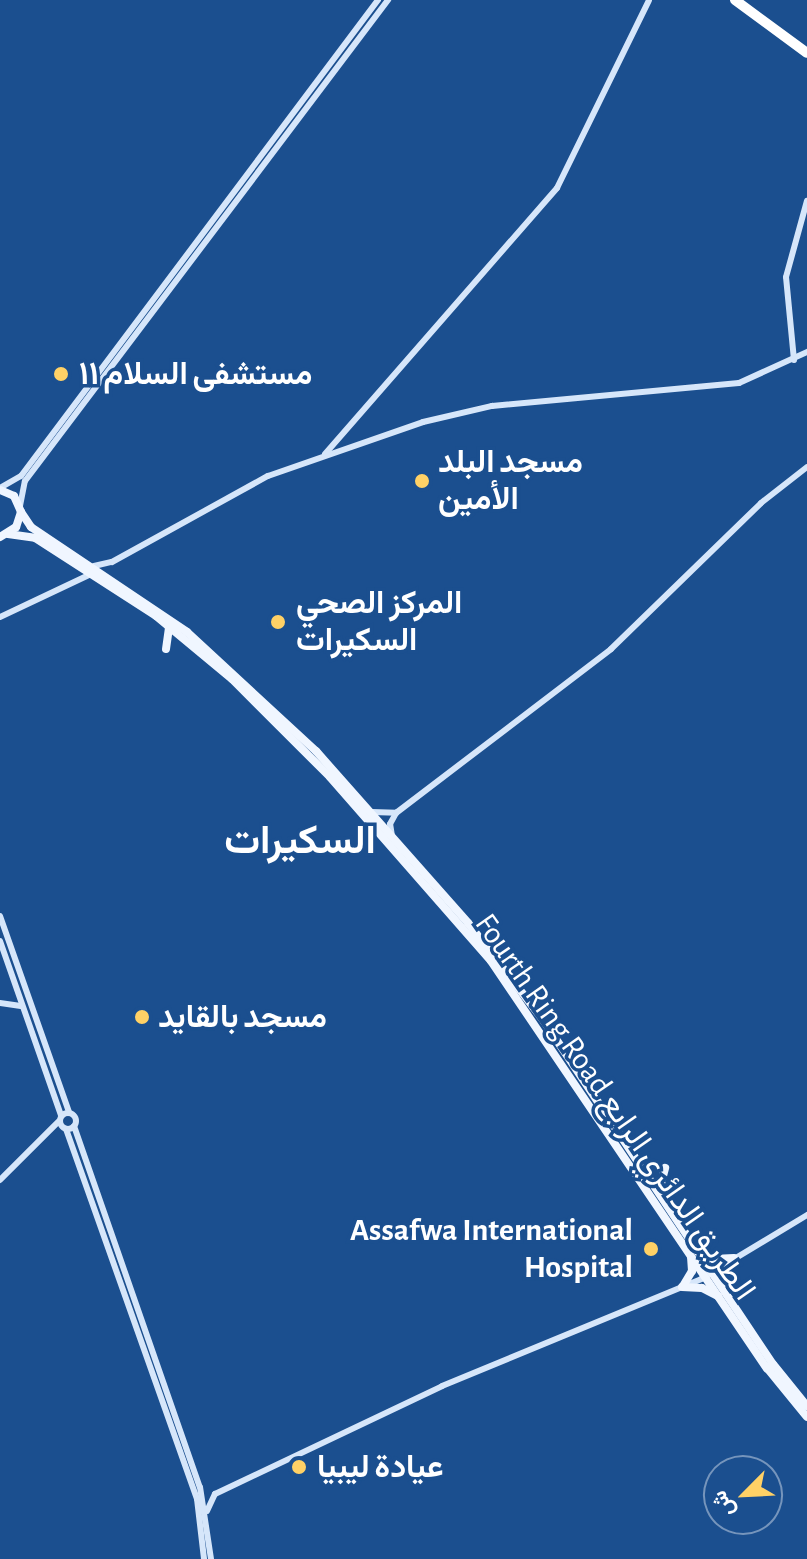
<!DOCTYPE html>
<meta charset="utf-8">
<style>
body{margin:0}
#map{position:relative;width:807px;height:1559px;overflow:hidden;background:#1b4f8f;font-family:"Alegreya Sans",Vazirmatn,sans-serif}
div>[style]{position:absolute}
.secondary>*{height:6px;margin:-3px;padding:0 3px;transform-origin:3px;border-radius:3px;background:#d6e6fa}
.secondary>.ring{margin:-3px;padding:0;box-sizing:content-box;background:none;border:6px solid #d6e6fa;border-radius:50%}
.primary>*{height:8px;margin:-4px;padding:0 4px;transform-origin:4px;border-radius:4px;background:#f0f6ff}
.highway>*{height:10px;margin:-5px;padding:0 5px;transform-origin:5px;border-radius:5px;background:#fff}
.dots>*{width:22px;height:22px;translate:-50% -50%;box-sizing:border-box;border:4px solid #1b4f8f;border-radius:50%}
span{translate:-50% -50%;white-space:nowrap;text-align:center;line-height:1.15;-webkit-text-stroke:7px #1b4f8f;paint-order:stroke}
.poi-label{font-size:32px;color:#fff;font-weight:700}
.left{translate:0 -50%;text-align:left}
.right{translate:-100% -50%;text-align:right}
.street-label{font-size:32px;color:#fff}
.district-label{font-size:40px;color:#fff;font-weight:700}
.north{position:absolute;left:703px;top:1455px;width:80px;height:80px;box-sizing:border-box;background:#1b4f8f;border:2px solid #7695bc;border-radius:50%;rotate:246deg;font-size:22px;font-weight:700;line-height:32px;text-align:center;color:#fff}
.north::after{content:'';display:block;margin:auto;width:28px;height:36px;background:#ffd166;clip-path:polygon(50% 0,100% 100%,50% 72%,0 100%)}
</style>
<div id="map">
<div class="secondary">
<div style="left:794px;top:360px;width:83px;rotate:-95.5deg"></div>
<div style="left:786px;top:277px;width:79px;rotate:-74.6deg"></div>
<div style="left:325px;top:454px;width:353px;rotate:-48.9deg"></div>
<div style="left:557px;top:188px;width:209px;rotate:-63.9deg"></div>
<div style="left:0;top:488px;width:24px;rotate:-30deg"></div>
<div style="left:21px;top:476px;width:595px;rotate:-53.13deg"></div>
<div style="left:20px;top:506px;width:25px;rotate:-79deg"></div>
<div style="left:25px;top:481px;width:603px;rotate:-52.96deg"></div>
<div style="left:94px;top:566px;width:18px;rotate:-13deg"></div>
<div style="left:112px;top:562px;width:178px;rotate:-28.9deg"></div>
<div style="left:268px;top:476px;width:164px;rotate:-19.2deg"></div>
<div style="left:423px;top:422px;width:71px;rotate:-13.1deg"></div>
<div style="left:492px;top:406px;width:248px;rotate:-5.3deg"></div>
<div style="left:739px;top:383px;width:75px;rotate:-24.5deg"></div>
<div style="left:0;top:617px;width:103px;rotate:-25.3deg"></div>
<div style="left:372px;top:812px;width:24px;rotate:2deg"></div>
<div style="left:392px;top:836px;width:12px;rotate:-99deg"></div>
<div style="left:390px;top:824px;width:13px;rotate:-61deg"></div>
<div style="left:396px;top:813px;width:270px;rotate:-37.3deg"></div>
<div style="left:611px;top:649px;width:209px;rotate:-44.2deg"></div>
<div style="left:761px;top:503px;width:58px;rotate:-38deg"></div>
<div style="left:0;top:916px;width:208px;rotate:70.6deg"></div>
<div style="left:0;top:941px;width:184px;rotate:70.7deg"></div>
<div style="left:0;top:1003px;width:21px;rotate:8deg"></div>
<div class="ring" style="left:60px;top:1113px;width:10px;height:10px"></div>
<div style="left:74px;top:1126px;width:382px;rotate:70.8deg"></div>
<div style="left:200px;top:1487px;width:73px;rotate:81.3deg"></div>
<div style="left:66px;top:1129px;width:393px;rotate:70.5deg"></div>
<div style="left:197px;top:1499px;width:60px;rotate:83.3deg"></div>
<div style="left:0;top:1180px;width:83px;rotate:-45deg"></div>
<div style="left:207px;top:1511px;width:19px;rotate:-65deg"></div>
<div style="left:215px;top:1494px;width:251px;rotate:-25.4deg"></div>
<div style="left:442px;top:1386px;width:280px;rotate:-22.4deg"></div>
<div style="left:701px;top:1279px;width:124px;rotate:-31.1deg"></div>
</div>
<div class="primary">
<div style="left:0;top:490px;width:15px;rotate:23deg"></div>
<div style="left:14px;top:496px;width:17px;rotate:66deg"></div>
<div style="left:21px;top:512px;width:16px;rotate:108deg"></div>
<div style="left:16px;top:527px;width:19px;rotate:148deg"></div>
<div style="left:21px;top:512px;width:18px;rotate:56deg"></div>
<div style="left:31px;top:527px;width:188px;rotate:33.9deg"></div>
<div style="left:187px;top:632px;width:176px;rotate:42.7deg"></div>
<div style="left:316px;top:751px;width:230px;rotate:48.5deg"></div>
<div style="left:468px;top:923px;width:124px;rotate:52.2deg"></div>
<div style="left:544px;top:1021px;width:412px;rotate:56.3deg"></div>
<div style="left:773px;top:1364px;width:54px;rotate:51deg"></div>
<div style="left:8px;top:534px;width:27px;rotate:8deg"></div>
<div style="left:35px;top:538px;width:144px;rotate:32.8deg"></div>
<div style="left:156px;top:616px;width:99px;rotate:39.7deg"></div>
<div style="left:232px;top:679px;width:139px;rotate:45deg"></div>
<div style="left:330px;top:777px;width:244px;rotate:48.8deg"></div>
<div style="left:491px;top:961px;width:492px;rotate:55.9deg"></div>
<div style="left:767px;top:1368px;width:63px;rotate:50.8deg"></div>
<div style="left:166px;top:649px;width:22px;rotate:-82deg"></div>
<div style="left:659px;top:1191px;width:24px;rotate:-75deg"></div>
<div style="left:701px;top:1252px;width:14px;rotate:30deg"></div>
<div style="left:713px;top:1259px;width:21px;rotate:-3deg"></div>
<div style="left:683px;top:1286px;width:17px;rotate:-59deg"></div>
<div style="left:692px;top:1271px;width:14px;rotate:-94deg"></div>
<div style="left:724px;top:1286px;width:28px;rotate:-73deg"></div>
<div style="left:682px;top:1287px;width:20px;rotate:3deg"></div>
<div style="left:702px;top:1288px;width:18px;rotate:27deg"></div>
</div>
<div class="highway">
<div style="left:735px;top:0;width:89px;rotate:36.4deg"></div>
</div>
<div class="dots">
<div style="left:61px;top:374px;background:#ffd166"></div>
<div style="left:422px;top:481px;background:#ffd166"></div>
<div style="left:278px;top:622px;background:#ffd166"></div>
<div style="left:142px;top:1017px;background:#ffd166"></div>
<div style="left:651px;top:1249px;background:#ffd166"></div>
<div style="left:299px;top:1467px;background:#ffd166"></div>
</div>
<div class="poi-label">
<span class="left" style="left:79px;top:374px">مستشفى السلام ١١</span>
<span class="left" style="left:438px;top:481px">مسجد البلد<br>الأمين</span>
<span class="left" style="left:296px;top:622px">المركز الصحي<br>السكيرات</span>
<span class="left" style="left:158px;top:1017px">مسجد بالقايد</span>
<span class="right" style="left:633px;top:1249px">Assafwa International<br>Hospital</span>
<span class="left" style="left:317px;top:1467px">عيادة ليبيا</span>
</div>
<div class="street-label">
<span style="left:615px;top:1107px;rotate:55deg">Fourth Ring Road الطريق الدائري الرابع</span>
</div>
<div class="district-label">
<span style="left:300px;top:841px">السكيرات</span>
</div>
<div class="north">ش</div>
</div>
